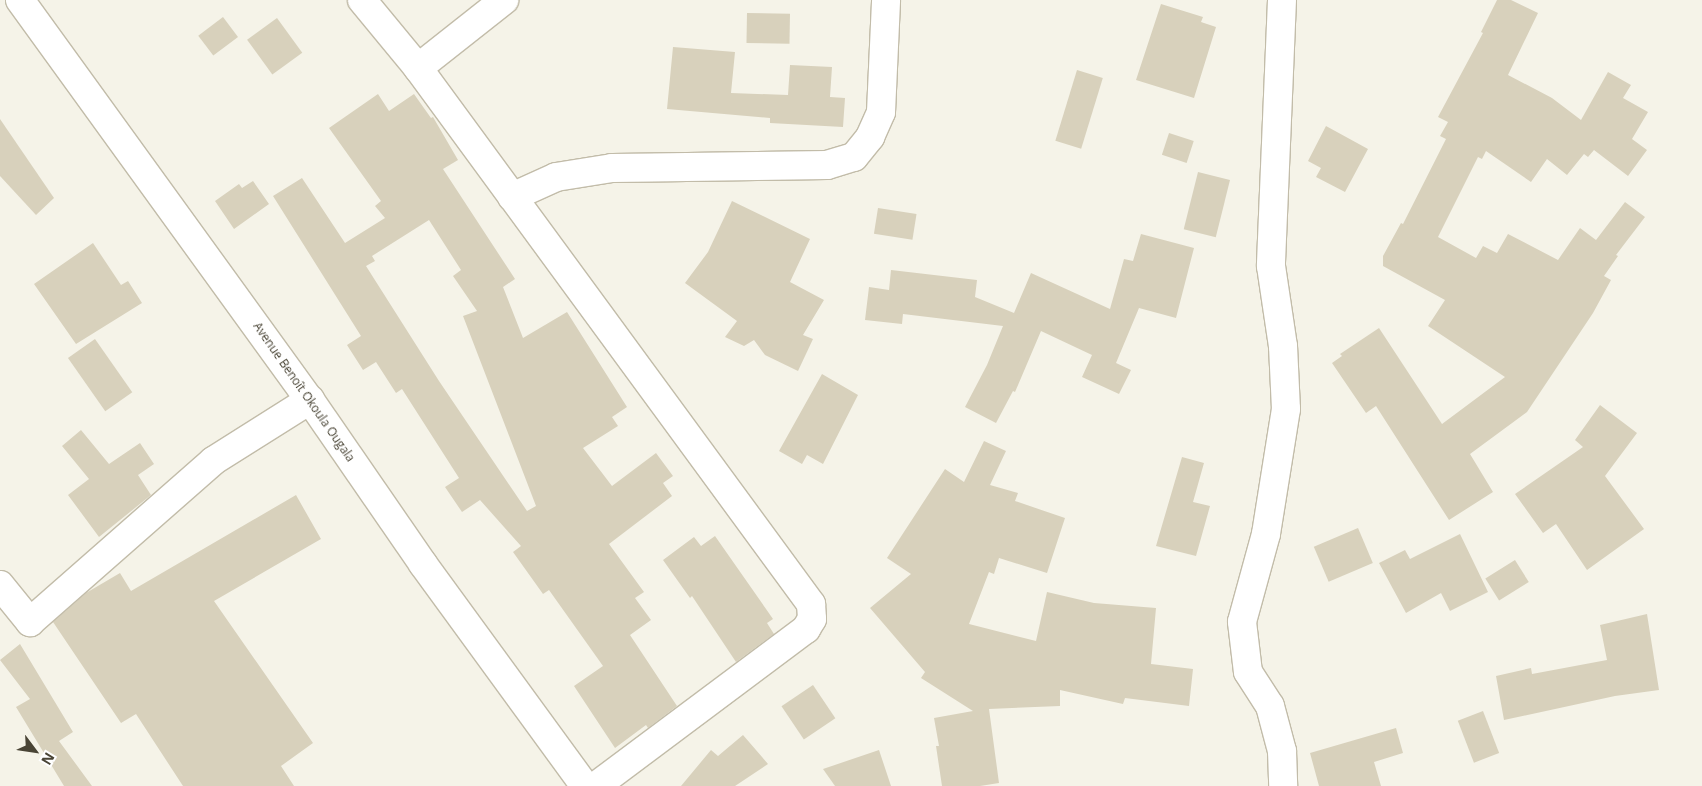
<!DOCTYPE html>
<meta charset="utf-8">
<style>
body{margin:0}
#map{position:relative;width:1702px;height:786px;overflow:hidden;background:#f5f3e8;font-family:"Open Sans",sans-serif}
div>[style]{position:absolute}
.building>*{inset:0;background:#d8d1bc;transform-origin:0 0}
.roads{filter:drop-shadow(1px 0 #c2bca9) drop-shadow(-1px 0 #c2bca9) drop-shadow(0 1px #c2bca9) drop-shadow(0 -1px #c2bca9)}
.minor>*{height:28px;margin:-14px;padding:0 14px;transform-origin:14px;border-radius:14px;background:#fff}
.tertiary>*{height:28px;margin:-14px;padding:0 14px;transform-origin:14px;border-radius:14px;background:#fff}
span{translate:-50% -50%;white-space:nowrap;text-align:center;line-height:1.15;-webkit-text-stroke:4.5px #fff;paint-order:stroke}
.street-label{font-size:12px;color:#494435}
.north{position:absolute;left:10px;top:726px;width:50px;height:50px;-webkit-text-stroke:4px #fff;paint-order:stroke;rotate:121deg;font-size:14px;font-weight:700;line-height:20px;text-align:center;color:#494435}
.north::after{content:'';display:block;margin:auto;width:18px;height:22px;background:#494435;clip-path:polygon(50% 0,100% 100%,50% 72%,0 100%)}
</style>
<div id="map">
<div class="building">
<div style="clip-path:polygon(1497px 0,1511px 0,1538px 13px,1508px 75px,1552px 98px,1581px 120px,1608px 72px,1631px 85px,1623px 98px,1648px 112px,1632px 139px,1647px 150px,1628px 176px,1594px 150px,1588px 157px,1584px 154px,1567px 175px,1547px 159px,1531px 182px,1486px 151px,1482px 159px,1478px 157px,1438px 237px,1476px 258px,1483px 246px,1497px 253px,1508px 234px,1558px 260px,1580px 228px,1596px 240px,1625px 202px,1645px 217px,1616px 255px,1618px 256px,1604px 276px,1611px 280px,1593px 313px,1527px 412px,1470px 454px,1493px 492px,1449px 520px,1376px 406px,1366px 413px,1332px 363px,1342px 356px,1340px 354px,1379px 328px,1442px 424px,1505px 377px,1428px 326px,1445px 300px,1383px 266px,1383px 256px,1401px 223px,1403px 224px,1446px 139px,1440px 136px,1448px 122px,1438px 117px,1483px 33px,1481px 32px)"></div>
<div style="clip-path:polygon(1161px 4px,1203px 17px,1201px 22px,1216px 27px,1194px 98px,1136px 80px)"></div>
<div style="left:747px;top:13px;width:43px;height:30px;rotate:1deg"></div>
<div style="left:223px;top:17px;width:25px;height:31px;rotate:53deg"></div>
<div style="left:277px;top:18px;width:43px;height:37px;rotate:54deg"></div>
<div style="clip-path:polygon(673px 47px,735px 52px,731px 93px,788px 95px,790px 65px,832px 67px,830px 97px,845px 98px,843px 127px,770px 123px,770px 118px,667px 109px)"></div>
<div style="left:1077px;top:70px;width:27px;height:74px;rotate:17deg"></div>
<div style="clip-path:polygon(evenodd,378px 94px,389px 111px,414px 94px,431px 118px,433px 117px,458px 160px,443px 169px,515px 279px,503px 287px,523px 338px,567px 312px,627px 407px,612px 417px,618px 426px,583px 448px,612px 486px,656px 453px,673px 476px,663px 483px,672px 496px,609px 544px,644px 592px,635px 598px,651px 620px,630px 635px,677px 706px,648px 728px,646px 725px,615px 748px,574px 686px,603px 666px,549px 590px,543px 594px,513px 552px,521px 546px,480px 500px,462px 512px,445px 487px,459px 478px,402px 389px,396px 393px,376px 362px,363px 370px,347px 345px,361px 336px,273px 196px,302px 178px,345px 243px,385px 218px,375px 206px,381px 201px,329px 128px,378px 94px,429px 220px,461px 270px,453px 276px,477px 311px,463px 316px,536px 506px,527px 511px,439px 381px,366px 266px,375px 261px,372px 256px,429px 220px)"></div>
<div style="clip-path:polygon(0 119px,54px 198px,36px 215px,0 176px)"></div>
<div style="clip-path:polygon(1326px 126px,1368px 149px,1345px 192px,1316px 177px,1321px 168px,1308px 161px)"></div>
<div style="left:1169px;top:133px;width:26px;height:23px;rotate:18deg"></div>
<div style="left:1198px;top:172px;width:33px;height:59px;rotate:14deg"></div>
<div style="clip-path:polygon(253px 181px,269px 204px,234px 229px,215px 201px,239px 184px,242px 188px)"></div>
<div style="clip-path:polygon(732px 201px,810px 239px,790px 282px,824px 300px,803px 335px,813px 339px,798px 371px,765px 355px,754px 340px,744px 346px,725px 337px,737px 321px,685px 283px,708px 252px)"></div>
<div style="left:878px;top:208px;width:39px;height:26px;rotate:9deg"></div>
<div style="clip-path:polygon(1141px 234px,1194px 248px,1176px 318px,1139px 308px,1116px 363px,1131px 370px,1119px 394px,1082px 377px,1092px 355px,1041px 331px,1015px 392px,1013px 391px,996px 423px,965px 407px,987px 365px,1003px 326px,903px 314px,902px 324px,865px 320px,869px 287px,889px 290px,891px 270px,977px 280px,975px 297px,1014px 313px,1031px 273px,1110px 309px,1124px 259px,1133px 261px)"></div>
<div style="clip-path:polygon(93px 243px,121px 285px,128px 281px,142px 303px,76px 344px,34px 284px)"></div>
<div style="left:95px;top:339px;width:65px;height:33px;rotate:55deg"></div>
<div style="clip-path:polygon(822px 374px,858px 395px,823px 464px,807px 455px,802px 464px,779px 451px)"></div>
<div style="clip-path:polygon(1600px 405px,1637px 433px,1605px 476px,1644px 529px,1587px 570px,1556px 524px,1543px 533px,1515px 494px,1583px 447px,1575px 440px)"></div>
<div style="clip-path:polygon(81px 430px,109px 464px,140px 443px,154px 464px,138px 475px,151px 495px,99px 537px,68px 495px,89px 479px,62px 446px)"></div>
<div style="clip-path:polygon(984px 441px,1006px 451px,990px 485px,1018px 493px,1015px 501px,1065px 518px,1047px 573px,999px 558px,994px 574px,989px 572px,969px 624px,1036px 641px,1047px 592px,1094px 603px,1156px 608px,1151px 664px,1193px 669px,1189px 706px,1125px 698px,1123px 704px,1060px 690px,1060px 706px,989px 709px,999px 783px,980px 786px,942px 786px,936px 746px,939px 746px,934px 718px,973px 711px,921px 678px,925px 672px,870px 608px,911px 574px,887px 558px,945px 469px,964px 482px)"></div>
<div style="clip-path:polygon(1182px 457px,1204px 463px,1193px 502px,1210px 506px,1196px 556px,1156px 546px)"></div>
<div style="clip-path:polygon(296px 495px,321px 539px,214px 601px,313px 743px,281px 766px,294px 786px,183px 786px,136px 714px,121px 723px,53px 622px,86px 593px,120px 573px,131px 591px)"></div>
<div style="left:1358px;top:528px;width:38px;height:48px;rotate:67deg"></div>
<div style="clip-path:polygon(1460px 534px,1488px 592px,1450px 611px,1441px 593px,1406px 613px,1379px 563px,1405px 550px,1410px 559px)"></div>
<div style="clip-path:polygon(715px 536px,773px 619px,767px 623px,774px 634px,736px 662px,692px 596px,690px 598px,663px 560px,694px 537px,701px 546px)"></div>
<div style="left:1515px;top:560px;width:26px;height:35px;rotate:58deg"></div>
<div style="clip-path:polygon(1647px 614px,1659px 690px,1615px 696px,1504px 720px,1496px 676px,1531px 668px,1532px 674px,1607px 660px,1600px 625px)"></div>
<div style="clip-path:polygon(20px 644px,73px 732px,59px 741px,92px 786px,64px 786px,16px 707px,30px 699px,0 660px)"></div>
<div style="left:813px;top:685px;width:40px;height:38px;rotate:56deg"></div>
<div style="left:1483px;top:711px;width:45px;height:27px;rotate:69deg"></div>
<div style="clip-path:polygon(1396px 728px,1403px 753px,1374px 762px,1381px 786px,1319px 786px,1310px 753px)"></div>
<div style="clip-path:polygon(743px 735px,768px 764px,735px 786px,681px 786px,711px 750px,718px 756px)"></div>
<div style="clip-path:polygon(879px 750px,891px 786px,835px 786px,823px 769px)"></div>
</div>
<div class="roads">
<div class="minor">
<div style="left:362px;top:0;width:88px;rotate:50.5deg"></div>
<div style="left:418px;top:68px;width:665px;rotate:53.75deg"></div>
<div style="left:811px;top:604px;width:15px;rotate:86deg"></div>
<div style="left:812px;top:619px;width:12px;rotate:121deg"></div>
<div style="left:806px;top:629px;width:262px;rotate:143.2deg"></div>
<div style="left:1282px;top:0;width:266px;rotate:92.4deg"></div>
<div style="left:1271px;top:266px;width:81px;rotate:81.5deg"></div>
<div style="left:1283px;top:346px;width:63px;rotate:87.3deg"></div>
<div style="left:1286px;top:409px;width:127px;rotate:99.1deg"></div>
<div style="left:1266px;top:534px;width:91px;rotate:105.3deg"></div>
<div style="left:1242px;top:622px;width:50px;rotate:83.2deg"></div>
<div style="left:1248px;top:672px;width:40px;rotate:57.1deg"></div>
<div style="left:1270px;top:706px;width:47px;rotate:75.1deg"></div>
<div style="left:1282px;top:751px;width:35px;rotate:88deg"></div>
<div style="left:418px;top:68px;width:110px;rotate:-38.3deg"></div>
<div style="left:512px;top:197px;width:48px;rotate:-24.4deg"></div>
<div style="left:556px;top:177px;width:57px;rotate:-9.1deg"></div>
<div style="left:612px;top:168px;width:215px;rotate:-0.8deg"></div>
<div style="left:827px;top:165px;width:28px;rotate:-17deg"></div>
<div style="left:854px;top:157px;width:26px;rotate:-51deg"></div>
<div style="left:870px;top:137px;width:27px;rotate:-66deg"></div>
<div style="left:881px;top:112px;width:112px;rotate:-87.4deg"></div>
<div style="left:0;top:585px;width:48px;rotate:51deg"></div>
<div style="left:30px;top:622px;width:244px;rotate:-41.3deg"></div>
<div style="left:213px;top:461px;width:115px;rotate:-32.2deg"></div>
</div>
<div class="tertiary">
<div style="left:20px;top:0;width:494px;rotate:54.1deg"></div>
<div style="left:310px;top:400px;width:199px;rotate:55.4deg"></div>
<div style="left:423px;top:564px;width:275px;rotate:53.9deg"></div>
</div>
</div>
<div class="street-label">
<span style="left:304px;top:392px;rotate:55deg">Avenue Benoît Okoula Ougala</span>
</div>
<div class="north">N</div>
</div>
